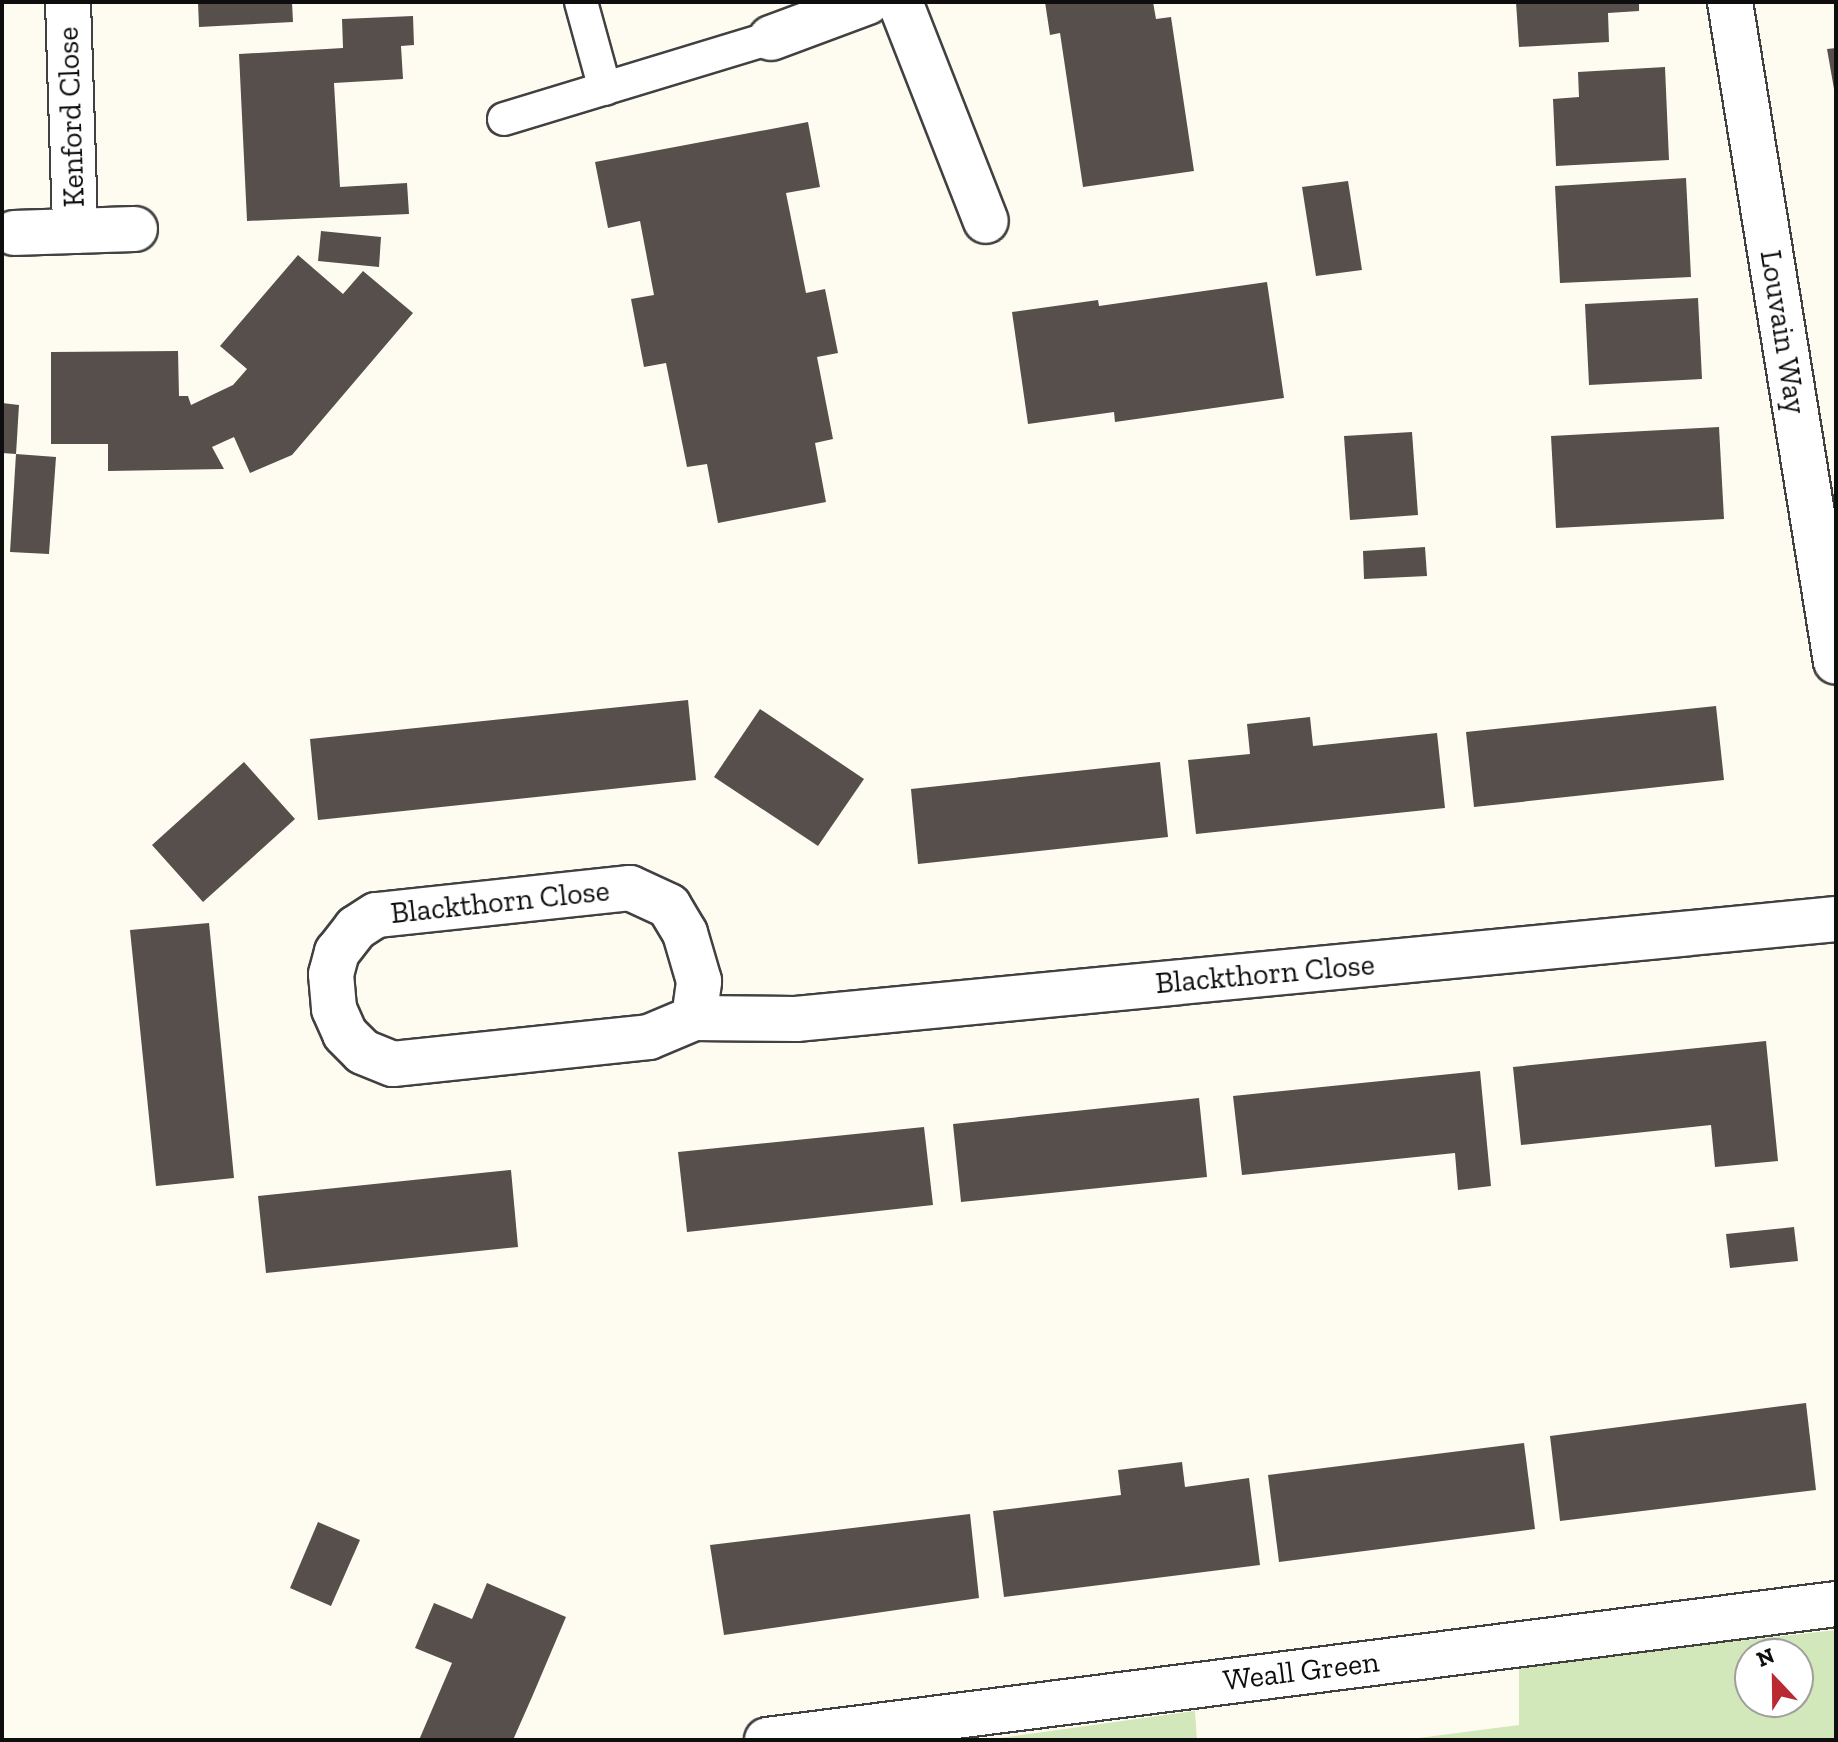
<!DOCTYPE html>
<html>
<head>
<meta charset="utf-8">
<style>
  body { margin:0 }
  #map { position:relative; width:1838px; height:1742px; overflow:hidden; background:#fefcf0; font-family:"Zilla Slab",serif }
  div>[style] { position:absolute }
  .green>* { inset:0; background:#d2e8ba }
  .building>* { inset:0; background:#564f4b }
  .roads { filter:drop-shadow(2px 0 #414141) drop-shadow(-2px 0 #414141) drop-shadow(0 2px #414141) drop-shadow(0 -2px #414141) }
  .lane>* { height:32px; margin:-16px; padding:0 16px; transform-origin:16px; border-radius:16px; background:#fff }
  .street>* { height:44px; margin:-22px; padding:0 22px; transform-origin:22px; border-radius:22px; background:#fff }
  span { translate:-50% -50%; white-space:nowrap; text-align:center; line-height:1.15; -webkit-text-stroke:8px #fff; paint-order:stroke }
  .street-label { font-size:30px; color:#0e0e0e }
  .frame { position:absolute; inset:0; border:4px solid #0e0e0e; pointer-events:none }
  .north { position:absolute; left:1734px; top:1638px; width:80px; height:80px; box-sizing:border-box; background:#fff; border:2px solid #9f9f9f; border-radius:50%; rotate:338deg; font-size:22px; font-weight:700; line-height:32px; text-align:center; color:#0e0e0e }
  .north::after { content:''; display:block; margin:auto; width:28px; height:36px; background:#ba2a30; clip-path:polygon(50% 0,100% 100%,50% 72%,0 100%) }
</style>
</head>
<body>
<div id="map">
  <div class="green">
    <div style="clip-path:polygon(evenodd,1836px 1630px,1836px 1740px,1403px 1740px,1519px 1725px,1519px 1665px,1836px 1630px,1750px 1654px,1798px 1654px,1798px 1702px,1750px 1702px,1750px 1654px)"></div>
    <div style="clip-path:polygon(1195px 1711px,1197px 1740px,985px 1740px,1194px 1711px)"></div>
  </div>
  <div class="building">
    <div style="clip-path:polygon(198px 2px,292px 2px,293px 22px,199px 27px)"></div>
    <div style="clip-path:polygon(1045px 2px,1153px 2px,1156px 19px,1171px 17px,1194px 171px,1083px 187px,1060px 33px,1050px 35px)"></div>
    <div style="clip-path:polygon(1516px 2px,1639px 2px,1639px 11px,1608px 13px,1609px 42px,1519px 47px)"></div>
    <div style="clip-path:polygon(413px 16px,414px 45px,401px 46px,403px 79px,334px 83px,340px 187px,407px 183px,409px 214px,247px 221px,239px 54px,343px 48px,342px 19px)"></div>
    <div style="clip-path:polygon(1836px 48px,1836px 88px,1834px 89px,1827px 49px)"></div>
    <div style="clip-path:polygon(1665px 67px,1669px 160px,1556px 166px,1553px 99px,1579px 97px,1578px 72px)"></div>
    <div style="clip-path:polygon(808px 122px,820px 187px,786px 193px,806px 293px,825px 289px,838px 353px,817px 357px,833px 439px,815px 443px,826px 502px,718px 523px,707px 464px,687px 467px,666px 363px,644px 367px,631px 299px,654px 295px,640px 221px,608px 228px,595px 162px)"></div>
    <div style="clip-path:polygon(1686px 178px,1691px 277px,1560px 283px,1555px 186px)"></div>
    <div style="clip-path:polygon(1348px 181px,1362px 270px,1316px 276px,1302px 187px)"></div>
    <div style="clip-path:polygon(321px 231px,381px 237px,379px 267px,318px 261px)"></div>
    <div style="clip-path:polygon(298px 255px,343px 294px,363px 271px,413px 313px,292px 455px,250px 473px,234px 437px,212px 447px,224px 469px,108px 471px,108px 444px,51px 444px,51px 352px,178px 351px,179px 396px,188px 396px,191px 405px,233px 385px,247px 369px,220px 346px)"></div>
    <div style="clip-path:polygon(1267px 282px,1284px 398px,1115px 422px,1114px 412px,1028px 424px,1012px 312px,1098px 300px,1099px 306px)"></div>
    <div style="clip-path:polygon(1698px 298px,1702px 379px,1589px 385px,1585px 304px)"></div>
    <div style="clip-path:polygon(2px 403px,19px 405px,16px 454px,2px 453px)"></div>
    <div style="clip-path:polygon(1719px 427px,1724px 519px,1556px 528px,1551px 436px)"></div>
    <div style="clip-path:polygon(1412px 432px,1418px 515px,1350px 520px,1344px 436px)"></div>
    <div style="clip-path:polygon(16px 454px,56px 457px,49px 554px,10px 552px)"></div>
    <div style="clip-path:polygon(1425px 547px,1427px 576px,1364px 579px,1363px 551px)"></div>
    <div style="clip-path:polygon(688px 700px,696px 780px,318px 820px,310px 739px)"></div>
    <div style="clip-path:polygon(1716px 706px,1724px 780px,1474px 807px,1466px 732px)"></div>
    <div style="clip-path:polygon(760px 709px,864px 779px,818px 846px,714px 777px)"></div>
    <div style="clip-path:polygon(1310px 717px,1313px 746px,1437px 733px,1445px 808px,1196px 834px,1188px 760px,1250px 754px,1247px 724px)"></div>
    <div style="clip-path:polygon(244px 762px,295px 819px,203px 902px,152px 845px)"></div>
    <div style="clip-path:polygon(1160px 762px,1168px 837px,918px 864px,911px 789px)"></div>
    <div style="clip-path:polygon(209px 923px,234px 1178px,156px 1186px,130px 930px)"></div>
    <div style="clip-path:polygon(1766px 1041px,1778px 1161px,1715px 1167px,1711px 1125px,1521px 1145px,1513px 1067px)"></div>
    <div style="clip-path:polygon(1480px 1071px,1491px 1186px,1458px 1190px,1455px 1153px,1242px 1175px,1233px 1096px)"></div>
    <div style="clip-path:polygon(1199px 1098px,1207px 1177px,961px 1202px,953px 1124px)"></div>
    <div style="clip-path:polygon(924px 1127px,933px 1205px,687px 1232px,678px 1152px)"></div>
    <div style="clip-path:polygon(511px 1170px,518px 1247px,266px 1273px,258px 1196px)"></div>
    <div style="clip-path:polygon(1794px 1227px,1798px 1261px,1730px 1268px,1726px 1234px)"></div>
    <div style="clip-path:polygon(1806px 1403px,1816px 1490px,1560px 1521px,1550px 1436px)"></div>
    <div style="clip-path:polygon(1524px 1443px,1535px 1529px,1279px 1562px,1268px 1475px)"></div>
    <div style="clip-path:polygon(1182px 1462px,1185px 1487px,1249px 1478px,1260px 1565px,1004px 1597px,993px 1511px,1121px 1495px,1118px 1470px)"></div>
    <div style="clip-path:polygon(970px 1514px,979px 1598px,724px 1635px,710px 1545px)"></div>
    <div style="clip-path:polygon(318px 1522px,360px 1540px,331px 1606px,290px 1588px)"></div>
    <div style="clip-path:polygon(487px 1583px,566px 1617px,532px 1697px,513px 1740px,419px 1740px,452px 1663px,415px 1648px,434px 1603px,472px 1619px)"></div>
  </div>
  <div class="roads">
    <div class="lane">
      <div style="left:581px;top:2px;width:90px;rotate:74.6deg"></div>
      <div style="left:504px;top:119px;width:279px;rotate:-16.9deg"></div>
    </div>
    <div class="street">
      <div style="left:68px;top:2px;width:229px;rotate:88.2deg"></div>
      <div style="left:900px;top:2px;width:235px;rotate:68.6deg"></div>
      <div style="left:1730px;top:2px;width:668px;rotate:80.88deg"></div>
      <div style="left:771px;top:38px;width:103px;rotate:-20.4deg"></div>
      <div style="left:14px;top:233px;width:121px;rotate:-1.9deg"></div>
      <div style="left:694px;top:1018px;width:37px;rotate:-82deg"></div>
      <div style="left:699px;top:981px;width:50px;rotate:-106.3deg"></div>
      <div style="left:685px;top:933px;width:31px;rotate:-121deg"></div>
      <div style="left:669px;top:906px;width:43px;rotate:-155.2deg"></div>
      <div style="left:630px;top:888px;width:255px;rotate:173.9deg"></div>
      <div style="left:376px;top:915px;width:24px;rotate:147deg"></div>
      <div style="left:356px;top:928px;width:31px;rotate:128deg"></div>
      <div style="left:337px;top:952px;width:23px;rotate:105deg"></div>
      <div style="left:331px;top:974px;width:35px;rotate:85deg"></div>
      <div style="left:334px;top:1009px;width:27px;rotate:66deg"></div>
      <div style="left:345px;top:1034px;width:25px;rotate:45deg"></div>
      <div style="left:363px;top:1052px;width:32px;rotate:22deg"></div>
      <div style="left:393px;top:1064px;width:257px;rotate:-6deg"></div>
      <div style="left:649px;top:1037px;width:49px;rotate:-22.9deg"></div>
      <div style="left:694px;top:1018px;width:102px;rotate:0.6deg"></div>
      <div style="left:796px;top:1019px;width:1045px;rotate:-5.49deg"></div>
      <div style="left:767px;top:1740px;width:1078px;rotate:-7.25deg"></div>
    </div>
  </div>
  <div class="street-label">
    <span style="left:71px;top:117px;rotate:-92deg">Kenford Close</span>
    <span style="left:1783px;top:332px;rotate:81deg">Louvain Way</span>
    <span style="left:500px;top:902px;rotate:-6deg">Blackthorn Close</span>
    <span style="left:1265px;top:974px;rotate:-5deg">Blackthorn Close</span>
    <span style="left:1301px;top:1671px;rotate:-7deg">Weall Green</span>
  </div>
  <div class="frame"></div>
  <div class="north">N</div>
</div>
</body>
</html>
